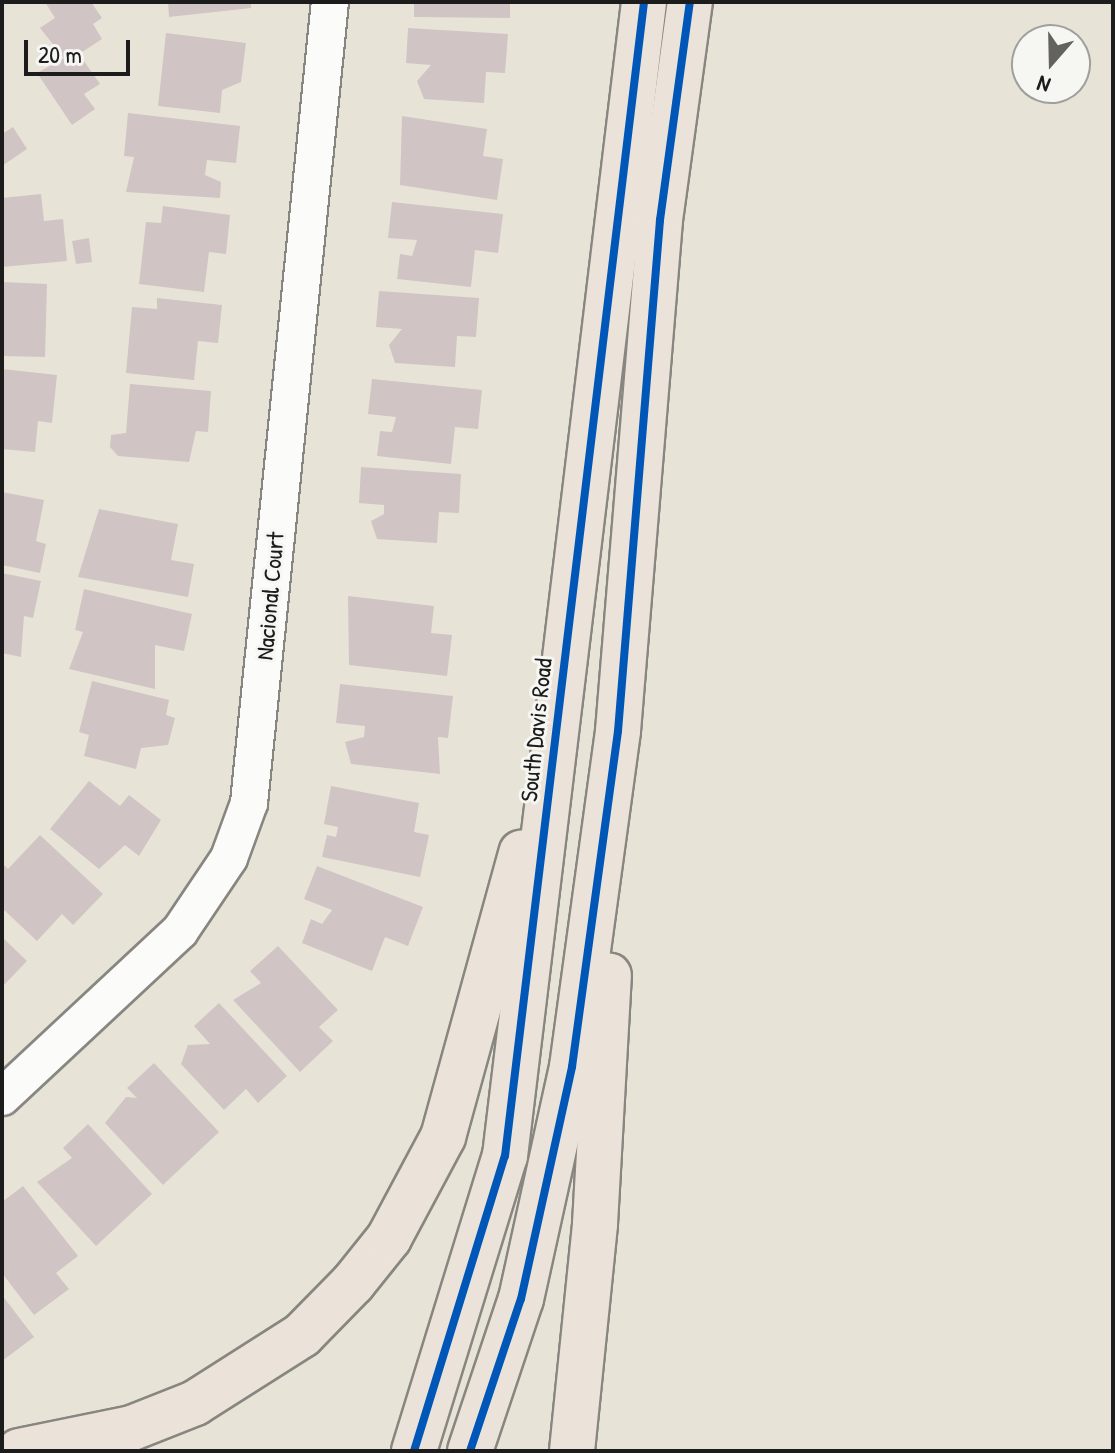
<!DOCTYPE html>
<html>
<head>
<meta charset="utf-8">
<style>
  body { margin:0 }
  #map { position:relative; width:1115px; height:1453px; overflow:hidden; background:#e7e4d7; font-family:"Patrick Hand",sans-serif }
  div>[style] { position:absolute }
  .building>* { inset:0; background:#d1c4c4 }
  .roads { filter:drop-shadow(2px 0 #888680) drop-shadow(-2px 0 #888680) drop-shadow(0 2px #888680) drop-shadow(0 -2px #888680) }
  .minor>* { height:36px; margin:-18px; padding:0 18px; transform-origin:18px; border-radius:18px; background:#fbfbf9 }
  .primary>* { height:44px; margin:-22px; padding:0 22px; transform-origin:22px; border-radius:22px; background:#ebe3d9 }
  .cycleway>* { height:8px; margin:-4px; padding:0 4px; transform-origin:4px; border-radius:4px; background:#0057b8 }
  span { translate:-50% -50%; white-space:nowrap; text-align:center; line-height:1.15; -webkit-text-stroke:6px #f6f6f2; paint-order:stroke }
  .street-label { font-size:24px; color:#1c1c1c }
  .frame { position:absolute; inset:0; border:4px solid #1c1c1c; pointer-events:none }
  .north { position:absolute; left:1011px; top:24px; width:80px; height:80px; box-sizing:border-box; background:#f6f6f2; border:2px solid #9f9f9c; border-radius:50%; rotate:200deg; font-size:22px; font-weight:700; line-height:32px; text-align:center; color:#1c1c1c }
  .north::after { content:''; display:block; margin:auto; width:28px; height:36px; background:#63625d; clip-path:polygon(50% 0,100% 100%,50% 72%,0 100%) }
  .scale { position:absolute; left:24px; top:40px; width:106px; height:36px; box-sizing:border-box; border:4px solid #1c1c1c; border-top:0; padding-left:10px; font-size:24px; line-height:28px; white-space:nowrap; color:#1c1c1c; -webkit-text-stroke:6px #f6f6f2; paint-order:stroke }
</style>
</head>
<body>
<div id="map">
  <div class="building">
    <div style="clip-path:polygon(45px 2px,91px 2px,102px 18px,93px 24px,102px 39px,79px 54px,100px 84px,84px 94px,95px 109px,72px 125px,37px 73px,64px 58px,40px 28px,55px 18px)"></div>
    <div style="clip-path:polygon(168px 2px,251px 2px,251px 8px,169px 17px)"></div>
    <div style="clip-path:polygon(414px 2px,510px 2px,510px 18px,414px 17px)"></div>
    <div style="clip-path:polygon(408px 28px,508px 34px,505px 73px,486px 72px,484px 103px,424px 99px,417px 81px,431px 65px,406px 63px)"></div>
    <div style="clip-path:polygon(166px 33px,246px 43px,241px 82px,222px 90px,220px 113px,158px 106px)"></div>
    <div style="clip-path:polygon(128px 113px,240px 126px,236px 163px,207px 160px,205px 175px,221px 182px,220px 198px,126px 192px,134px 157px,124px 156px)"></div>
    <div style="clip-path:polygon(402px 116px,487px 129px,483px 156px,503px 159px,497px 200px,400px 185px)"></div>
    <div style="clip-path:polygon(13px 127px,27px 149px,2px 166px,2px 134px)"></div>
    <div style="clip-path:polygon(41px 194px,44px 221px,63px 219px,67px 261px,2px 267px,2px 198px)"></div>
    <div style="clip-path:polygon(392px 202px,503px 214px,498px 253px,475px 250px,471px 287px,397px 279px,400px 254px,412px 256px,417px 240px,388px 238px)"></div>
    <div style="clip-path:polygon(163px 206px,230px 215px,226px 254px,209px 252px,204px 292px,139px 284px,146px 222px,161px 223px)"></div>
    <div style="clip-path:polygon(89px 238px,92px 262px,76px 264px,72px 241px)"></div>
    <div style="clip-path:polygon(2px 282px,47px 284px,45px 357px,2px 356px)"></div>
    <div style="clip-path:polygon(379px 291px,479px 298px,476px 337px,457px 336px,455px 367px,395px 363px,389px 345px,402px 329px,376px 327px)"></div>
    <div style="clip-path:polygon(157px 298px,222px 305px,218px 343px,198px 341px,194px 380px,126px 373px,132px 307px,157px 309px)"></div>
    <div style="clip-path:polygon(2px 369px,57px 375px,52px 423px,38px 421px,35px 452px,2px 449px)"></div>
    <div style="clip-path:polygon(372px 379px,482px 390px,478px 429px,455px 427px,451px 464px,377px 456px,380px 431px,392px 432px,396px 417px,368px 414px)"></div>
    <div style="clip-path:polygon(130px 384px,211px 391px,208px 432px,196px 431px,189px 462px,118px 456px,110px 447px,111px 435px,126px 433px)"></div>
    <div style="clip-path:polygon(361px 467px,461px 474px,459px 513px,439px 512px,437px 543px,377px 539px,371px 521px,384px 514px,384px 505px,359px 503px)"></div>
    <div style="clip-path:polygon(2px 492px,44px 500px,36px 541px,46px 544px,40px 573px,2px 565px)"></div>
    <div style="clip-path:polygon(99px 509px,178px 524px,171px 560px,194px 564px,188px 597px,78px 577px)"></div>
    <div style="clip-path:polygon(2px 573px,41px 581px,33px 618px,24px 616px,21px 657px,2px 653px)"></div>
    <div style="clip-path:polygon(84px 589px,192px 614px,184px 651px,155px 645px,155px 689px,69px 669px,83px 632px,75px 630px)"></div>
    <div style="clip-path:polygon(348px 596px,434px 606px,431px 633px,452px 635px,447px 676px,349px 665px)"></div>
    <div style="clip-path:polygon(92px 681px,169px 700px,166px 715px,175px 718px,168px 745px,141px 748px,136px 769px,84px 756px,89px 735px,79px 732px)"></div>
    <div style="clip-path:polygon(340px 684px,453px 696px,448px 738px,438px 737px,440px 774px,351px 764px,345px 742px,364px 737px,365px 726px,336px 723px)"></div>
    <div style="clip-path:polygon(89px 781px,120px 806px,129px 795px,161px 820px,139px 856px,125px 845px,99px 869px,50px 829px)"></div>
    <div style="clip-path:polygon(331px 786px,419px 803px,414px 832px,429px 835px,420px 877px,322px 857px,327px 835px,336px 837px,338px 827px,324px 824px)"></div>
    <div style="clip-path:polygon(40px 835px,103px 894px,73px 925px,62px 914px,37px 941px,2px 908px,2px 863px,8px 869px)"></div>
    <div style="clip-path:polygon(317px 866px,423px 907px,408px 946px,385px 937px,372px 971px,302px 943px,311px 919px,322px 924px,332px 910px,304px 899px)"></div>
    <div style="clip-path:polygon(2px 937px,27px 961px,2px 987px)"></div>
    <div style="clip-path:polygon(278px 946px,338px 1010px,319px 1027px,333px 1041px,300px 1072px,233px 1000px,261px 983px,250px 971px)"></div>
    <div style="clip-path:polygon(219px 1003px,287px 1076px,258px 1103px,246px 1089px,224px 1110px,181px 1064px,188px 1045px,210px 1044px,194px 1026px)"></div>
    <div style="clip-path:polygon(154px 1063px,219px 1132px,163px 1185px,105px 1123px,126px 1097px,137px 1098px,127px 1088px)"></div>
    <div style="clip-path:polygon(88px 1124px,152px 1194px,96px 1246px,37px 1182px,72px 1158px,63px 1148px)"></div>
    <div style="clip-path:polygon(23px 1186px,78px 1256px,56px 1273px,69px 1289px,34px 1315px,2px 1273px,2px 1202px)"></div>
    <div style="clip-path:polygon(2px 1295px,34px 1337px,2px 1361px)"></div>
  </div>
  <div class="roads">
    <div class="minor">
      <div style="left:2px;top:1097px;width:243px;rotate:-43deg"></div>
      <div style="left:180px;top:931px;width:88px;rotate:-56.1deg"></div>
      <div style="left:229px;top:858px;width:59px;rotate:-70deg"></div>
      <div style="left:249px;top:803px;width:805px;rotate:-84.23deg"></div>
    </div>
    <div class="primary">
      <div style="left:19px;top:1451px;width:115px;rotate:-11.5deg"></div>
      <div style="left:132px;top:1428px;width:68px;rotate:-21.6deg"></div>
      <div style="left:195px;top:1403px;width:127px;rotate:-32.4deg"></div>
      <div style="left:302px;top:1335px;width:73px;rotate:-45.6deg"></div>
      <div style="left:353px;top:1283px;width:58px;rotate:-51.3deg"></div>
      <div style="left:389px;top:1238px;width:115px;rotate:-61.9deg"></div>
      <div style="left:443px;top:1137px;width:295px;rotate:-74.6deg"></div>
      <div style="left:414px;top:1451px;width:309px;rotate:-72.9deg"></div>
      <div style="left:505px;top:1156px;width:1162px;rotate:-83.13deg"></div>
      <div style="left:470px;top:1451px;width:160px;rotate:-71.5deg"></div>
      <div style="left:521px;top:1299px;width:238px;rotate:-77.6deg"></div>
      <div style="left:572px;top:1067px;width:339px;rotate:-82.2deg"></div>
      <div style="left:618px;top:731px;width:513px;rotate:-85.3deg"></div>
      <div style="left:660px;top:220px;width:220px;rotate:-82.2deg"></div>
      <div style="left:572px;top:1451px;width:228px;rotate:-84.2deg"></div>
      <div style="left:595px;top:1224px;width:249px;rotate:-86.8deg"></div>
    </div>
  </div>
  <div class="cycleway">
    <div style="left:414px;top:1451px;width:309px;rotate:-72.9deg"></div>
    <div style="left:505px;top:1156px;width:1162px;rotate:-83.13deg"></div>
    <div style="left:470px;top:1451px;width:160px;rotate:-71.5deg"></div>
    <div style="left:521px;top:1299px;width:238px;rotate:-77.6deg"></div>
    <div style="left:572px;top:1067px;width:339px;rotate:-82.2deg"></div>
    <div style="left:618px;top:731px;width:513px;rotate:-85.3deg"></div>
    <div style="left:660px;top:220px;width:220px;rotate:-82.2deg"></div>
  </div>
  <div class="street-label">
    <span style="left:270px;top:596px;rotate:-85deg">Nacional Court</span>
    <span style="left:536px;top:730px;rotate:-84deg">South Davis Road</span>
  </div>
  <div class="frame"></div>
  <div class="north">N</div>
  <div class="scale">20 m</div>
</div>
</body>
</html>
